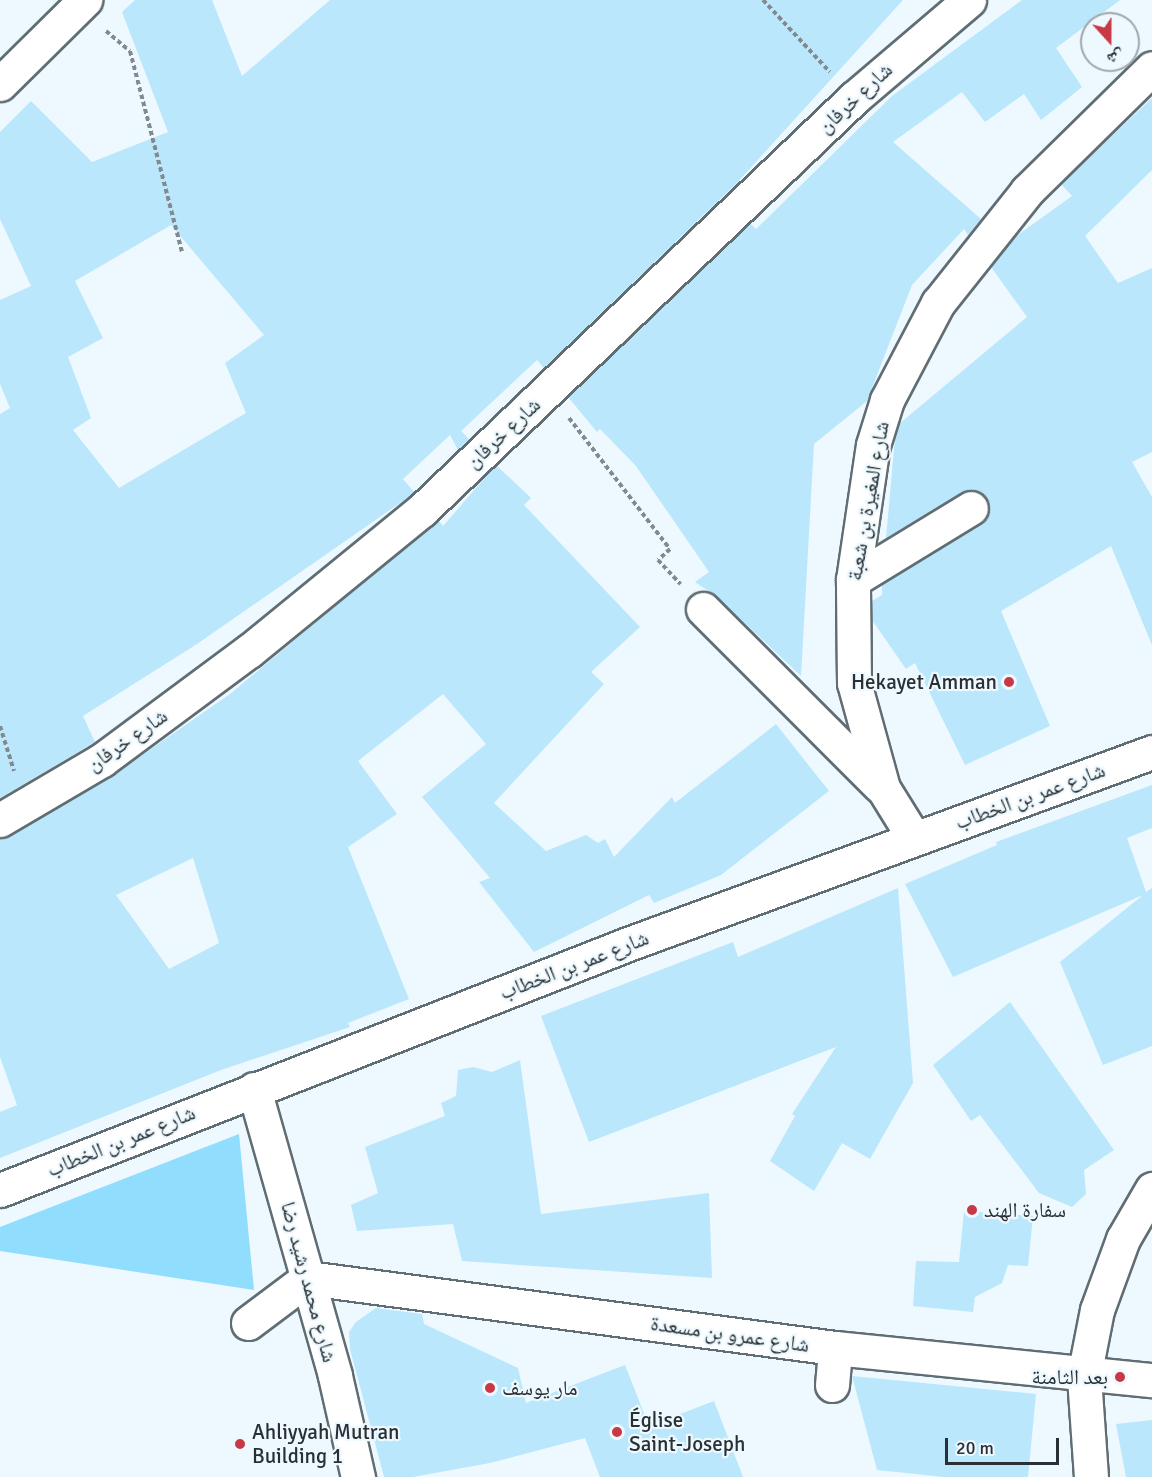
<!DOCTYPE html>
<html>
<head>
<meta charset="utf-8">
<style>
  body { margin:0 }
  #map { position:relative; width:1152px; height:1477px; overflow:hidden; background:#edf9ff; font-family:Signika,"Noto Naskh Arabic",sans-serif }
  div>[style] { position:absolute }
  .green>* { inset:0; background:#90ddfe }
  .building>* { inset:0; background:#bae7fb }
  .path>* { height:4px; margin-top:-2px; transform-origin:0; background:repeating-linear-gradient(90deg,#828a8f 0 4.5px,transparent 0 7.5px) }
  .roads { filter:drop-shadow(2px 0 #606d73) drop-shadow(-2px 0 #606d73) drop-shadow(0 2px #606d73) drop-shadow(0 -2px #606d73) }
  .minor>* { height:33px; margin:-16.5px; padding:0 16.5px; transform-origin:16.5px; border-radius:16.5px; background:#fff }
  .dots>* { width:16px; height:16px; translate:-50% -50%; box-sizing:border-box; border:3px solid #edf9ff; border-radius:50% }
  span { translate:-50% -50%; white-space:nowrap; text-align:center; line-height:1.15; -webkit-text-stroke:4.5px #edf9ff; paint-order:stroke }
  .street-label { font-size:21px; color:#292f32 }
  .poi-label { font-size:21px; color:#292f32 }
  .right { translate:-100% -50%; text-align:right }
  .left { translate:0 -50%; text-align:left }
  .north { position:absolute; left:1080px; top:12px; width:60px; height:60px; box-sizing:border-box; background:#edf9ff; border:2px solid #9fa8ad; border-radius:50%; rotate:159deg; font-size:16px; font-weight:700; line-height:24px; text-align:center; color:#292f32 }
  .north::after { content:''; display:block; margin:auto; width:21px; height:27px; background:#c83845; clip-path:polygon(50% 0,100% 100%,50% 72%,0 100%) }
  .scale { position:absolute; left:945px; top:1438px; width:114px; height:27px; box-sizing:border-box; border:3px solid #292f32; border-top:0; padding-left:8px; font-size:18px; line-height:21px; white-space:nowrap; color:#292f32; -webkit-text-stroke:4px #edf9ff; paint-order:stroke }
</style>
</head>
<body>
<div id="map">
  <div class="green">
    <div style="clip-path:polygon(239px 1134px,254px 1290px,0 1251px,0 1227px)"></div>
  </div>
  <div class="building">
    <div style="clip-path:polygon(evenodd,135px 0,212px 0,242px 76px,330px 0,903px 0,735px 185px,544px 368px,537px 360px,461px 431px,469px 439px,458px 450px,450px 435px,403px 479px,414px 492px,410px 496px,197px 644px,83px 716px,95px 742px,0 798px,0 414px,10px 408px,0 384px,0 300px,31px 286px,0 219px,0 132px,31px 101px,92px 162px,168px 132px,122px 12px,135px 0,171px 225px,264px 335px,225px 363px,246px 413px,119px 488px,73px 430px,91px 418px,68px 357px,103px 338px,75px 281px,171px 225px)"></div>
    <div style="clip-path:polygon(1022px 0,1120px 0,1056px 48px,1082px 87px,1041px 120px,1024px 94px,985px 122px,962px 92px,893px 142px,981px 219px,968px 235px,964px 229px,912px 285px,867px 401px,814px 444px,801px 676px,716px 596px,695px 582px,709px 572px,636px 466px,600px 429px,597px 432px,568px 397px,750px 223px,756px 229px,892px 96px)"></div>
    <div style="clip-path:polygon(1152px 98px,1152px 170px,1085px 236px,1118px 283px,1152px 268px,1152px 452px,1132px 462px,1152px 497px,1152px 645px,1111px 546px,1001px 611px,1050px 726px,965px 765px,915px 663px,906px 669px,872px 620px,872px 601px,882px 595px,882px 584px,981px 524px,990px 507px,980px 492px,962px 492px,886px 538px,895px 438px,899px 424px,1027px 317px,991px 267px,1015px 237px,1072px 196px,1061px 184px)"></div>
    <div style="clip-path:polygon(evenodd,496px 465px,531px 498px,524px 505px,640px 627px,591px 672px,604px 684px,494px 803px,546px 851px,586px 835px,598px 843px,605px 839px,614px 857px,672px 797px,675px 803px,776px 724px,829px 791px,721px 875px,654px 903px,649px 895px,534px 952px,479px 882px,490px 878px,422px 797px,486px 744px,443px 694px,358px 761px,397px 814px,348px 847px,409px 999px,348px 1023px,350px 1027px,221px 1070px,0 1158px,0 1112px,17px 1105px,0 1057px,0 839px,112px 776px,230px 694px,438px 520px,443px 526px,496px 465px,193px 858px,219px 943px,169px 969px,116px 895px,193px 858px)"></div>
    <div style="clip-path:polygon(1152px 785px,1152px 828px,1127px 838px,1146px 892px,1152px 888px,1152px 1046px,1103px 1065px,1060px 962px,1143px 895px,953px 977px,905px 884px,997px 845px,996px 842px)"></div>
    <div style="clip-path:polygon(898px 888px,913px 1083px,870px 1159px,842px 1143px,814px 1191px,770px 1161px,795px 1116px,792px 1114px,836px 1047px,589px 1142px,541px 1016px,733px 942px,738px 957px)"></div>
    <div style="clip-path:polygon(1010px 1002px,1114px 1150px,1084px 1170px,1086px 1194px,1072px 1207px,1039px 1193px,980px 1115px,971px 1121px,933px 1065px)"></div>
    <div style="clip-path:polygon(520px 1060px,541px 1214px,709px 1193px,712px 1278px,462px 1261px,453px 1224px,357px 1231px,351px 1205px,378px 1193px,365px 1147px,445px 1116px,441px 1103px,456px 1096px,458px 1070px,473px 1067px,492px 1072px)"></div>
    <div style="clip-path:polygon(964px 1211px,1033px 1216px,1028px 1266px,1008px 1265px,1002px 1283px,975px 1297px,973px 1312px,913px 1306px,916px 1261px,959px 1262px)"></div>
    <div style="clip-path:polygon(376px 1308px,422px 1314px,424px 1324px,518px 1368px,526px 1403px,625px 1365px,649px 1426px,714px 1401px,743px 1477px,600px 1477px,585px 1438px,490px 1463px,413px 1477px,384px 1477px,350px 1349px,349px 1332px,356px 1322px)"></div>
    <div style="clip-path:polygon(852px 1376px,1036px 1394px,1028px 1477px,944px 1477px,877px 1470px)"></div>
    <div style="clip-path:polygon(1152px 1420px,1152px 1477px,1126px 1477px,1116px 1424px)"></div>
  </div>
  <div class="path">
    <div style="left:763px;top:0;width:98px;rotate:47.1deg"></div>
    <div style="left:106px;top:31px;width:31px;rotate:40deg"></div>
    <div style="left:130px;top:51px;width:208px;rotate:75.5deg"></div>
    <div style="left:569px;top:418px;width:165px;rotate:52.4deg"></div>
    <div style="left:670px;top:549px;width:16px;rotate:137deg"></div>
    <div style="left:658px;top:560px;width:33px;rotate:47deg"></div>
    <div style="left:0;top:726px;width:47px;rotate:72.7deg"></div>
  </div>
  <div class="roads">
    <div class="minor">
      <div style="left:0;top:84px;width:120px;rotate:-44.7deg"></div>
      <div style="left:853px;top:580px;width:138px;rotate:-31.4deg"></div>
      <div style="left:703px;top:609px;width:249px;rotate:45deg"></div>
      <div style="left:0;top:820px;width:118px;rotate:-30.5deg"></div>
      <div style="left:102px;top:760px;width:183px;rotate:-36.6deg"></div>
      <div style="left:249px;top:651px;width:223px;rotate:-39.2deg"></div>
      <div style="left:422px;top:510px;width:597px;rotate:-43.64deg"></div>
      <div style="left:854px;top:98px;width:151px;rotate:-40.4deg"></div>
      <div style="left:914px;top:838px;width:59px;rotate:-121.8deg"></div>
      <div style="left:883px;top:788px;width:109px;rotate:-105.4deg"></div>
      <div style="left:854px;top:683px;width:103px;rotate:-90.6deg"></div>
      <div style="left:853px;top:580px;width:136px;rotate:-81.6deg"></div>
      <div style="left:873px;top:445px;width:47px;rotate:-72.7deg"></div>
      <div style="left:887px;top:400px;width:110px;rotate:-62.3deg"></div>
      <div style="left:938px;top:303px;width:143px;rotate:-51.5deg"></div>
      <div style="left:1027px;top:191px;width:175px;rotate:-44.5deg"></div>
      <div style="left:254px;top:1089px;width:298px;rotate:74.2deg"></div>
      <div style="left:335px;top:1376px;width:104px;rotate:77.2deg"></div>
      <div style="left:0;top:1190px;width:674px;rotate:-21.39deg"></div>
      <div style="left:628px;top:944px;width:558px;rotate:-20.12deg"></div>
      <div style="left:248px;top:1323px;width:75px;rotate:-36.9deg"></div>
      <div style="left:308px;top:1278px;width:532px;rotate:7.57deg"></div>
      <div style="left:835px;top:1348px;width:319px;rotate:5.8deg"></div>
      <div style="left:832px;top:1385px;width:37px;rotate:-85deg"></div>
      <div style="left:1091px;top:1477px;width:101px;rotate:-94deg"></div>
      <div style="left:1084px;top:1376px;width:67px;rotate:-78.9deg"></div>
      <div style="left:1097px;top:1310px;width:76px;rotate:-69.9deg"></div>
      <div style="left:1123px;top:1239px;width:58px;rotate:-59.9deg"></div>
    </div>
  </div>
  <div class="dots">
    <div style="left:1009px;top:682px;background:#c83845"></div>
    <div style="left:972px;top:1210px;background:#c83845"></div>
    <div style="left:1120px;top:1377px;background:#c83845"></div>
    <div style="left:490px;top:1388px;background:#c83845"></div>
    <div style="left:617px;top:1432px;background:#c83845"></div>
    <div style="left:240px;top:1444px;background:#c83845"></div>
  </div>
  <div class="street-label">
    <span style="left:855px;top:98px;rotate:-43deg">شارع خرفان</span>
    <span style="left:503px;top:433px;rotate:-43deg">شارع خرفان</span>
    <span style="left:868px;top:501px;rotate:-80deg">شارع المغيرة بن شعبة</span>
    <span style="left:127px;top:740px;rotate:-35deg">شارع خرفان</span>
    <span style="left:1030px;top:796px;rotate:-20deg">شارع عمر بن الخطاب</span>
    <span style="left:574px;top:965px;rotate:-21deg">شارع عمر بن الخطاب</span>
    <span style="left:121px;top:1141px;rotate:-22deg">شارع عمر بن الخطاب</span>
    <span style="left:309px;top:1282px;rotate:75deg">شارع محمد رشيد رضا</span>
    <span style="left:730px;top:1334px;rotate:8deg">شارع عمرو بن مسعدة</span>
  </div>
  <div class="poi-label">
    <span class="right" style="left:997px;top:682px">Hekayet Amman</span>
    <span class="left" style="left:984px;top:1210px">سفارة الهند</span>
    <span class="right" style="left:1108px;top:1377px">بعد الثامنة</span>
    <span class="left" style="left:502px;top:1388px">مار يوسف</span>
    <span class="left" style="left:629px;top:1432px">Église<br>Saint-Joseph</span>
    <span class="left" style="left:252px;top:1444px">Ahliyyah Mutran<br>Building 1</span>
  </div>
  <div class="north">ش</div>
  <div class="scale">20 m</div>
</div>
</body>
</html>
